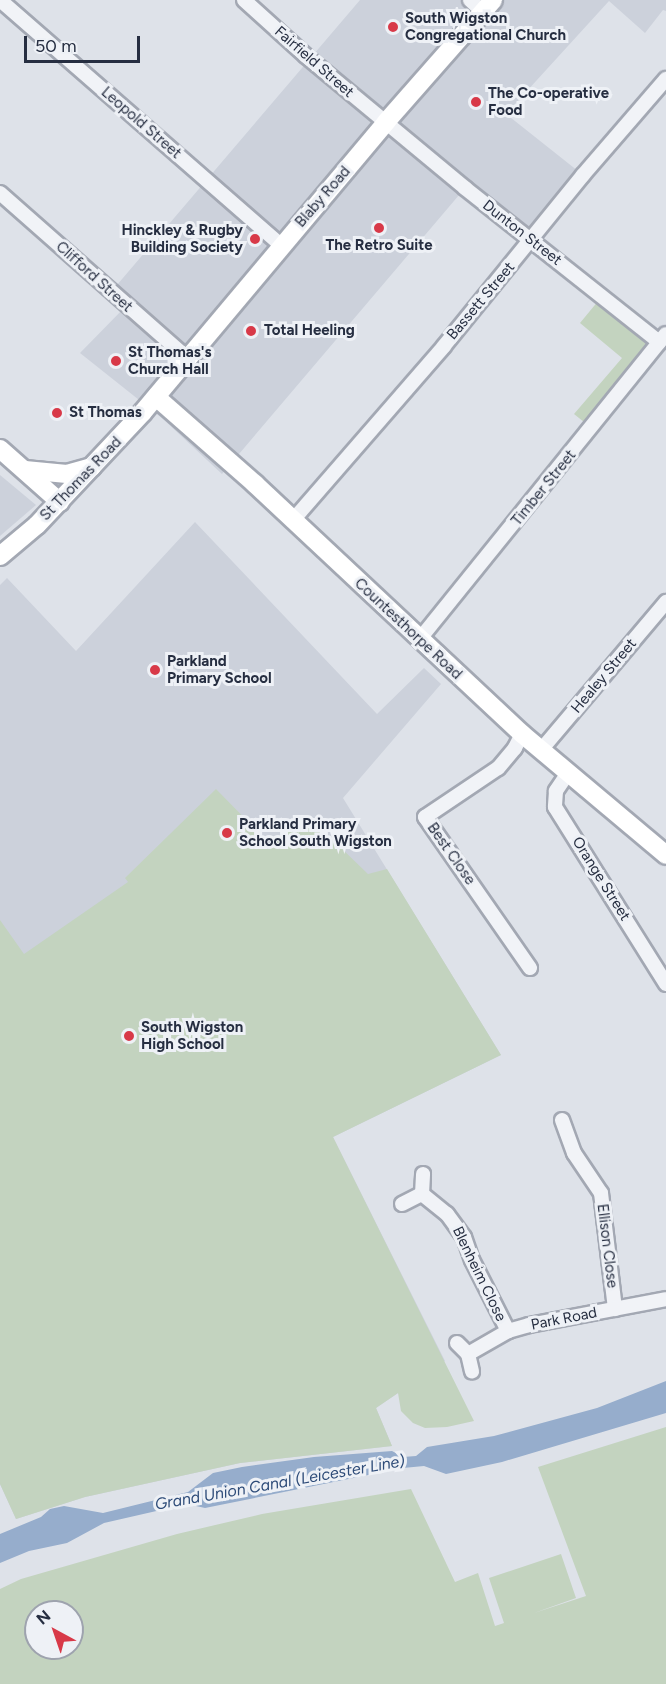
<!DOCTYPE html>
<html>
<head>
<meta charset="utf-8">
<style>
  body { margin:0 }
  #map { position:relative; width:666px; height:1684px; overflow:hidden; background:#dee2e9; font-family:Figtree,sans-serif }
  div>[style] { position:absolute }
  .built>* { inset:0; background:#ccd1db }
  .green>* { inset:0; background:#c3d3bf }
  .water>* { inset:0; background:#96adcc }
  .roads { filter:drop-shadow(2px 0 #a3a8b3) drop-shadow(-2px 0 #a3a8b3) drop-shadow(0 2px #a3a8b3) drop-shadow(0 -2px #a3a8b3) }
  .street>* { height:14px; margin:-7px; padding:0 7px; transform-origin:7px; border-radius:7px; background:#f1f3f7 }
  .secondary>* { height:18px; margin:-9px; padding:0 9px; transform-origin:9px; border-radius:9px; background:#fff }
  .dots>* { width:16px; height:16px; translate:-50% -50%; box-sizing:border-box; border:3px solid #eef1f6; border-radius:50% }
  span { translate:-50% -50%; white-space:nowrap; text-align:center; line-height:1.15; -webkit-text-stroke:6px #eef1f6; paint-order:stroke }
  .poi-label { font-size:15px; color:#262e41; font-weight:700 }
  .left { translate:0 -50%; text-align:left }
  .right { translate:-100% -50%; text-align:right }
  .street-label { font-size:15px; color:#262e41 }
  .water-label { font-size:16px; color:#2d4b78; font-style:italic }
  .north { position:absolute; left:24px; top:1600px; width:60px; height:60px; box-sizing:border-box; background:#eef1f6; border:2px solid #9ea3ae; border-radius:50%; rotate:320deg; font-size:16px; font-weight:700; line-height:24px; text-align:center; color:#262e41 }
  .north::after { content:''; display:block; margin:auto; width:21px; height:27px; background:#d83948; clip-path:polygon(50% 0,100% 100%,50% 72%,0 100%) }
  .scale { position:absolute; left:24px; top:36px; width:116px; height:27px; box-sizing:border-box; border:3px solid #262e41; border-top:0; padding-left:8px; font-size:18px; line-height:21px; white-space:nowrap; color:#262e41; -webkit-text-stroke:4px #eef1f6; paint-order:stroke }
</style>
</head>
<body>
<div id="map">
  <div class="built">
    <div style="clip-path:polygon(360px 0,666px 0,666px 11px,663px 10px,645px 33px,609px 1px,506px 114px,583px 175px,532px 240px,465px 188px,222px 474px,163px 419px,80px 353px,126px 306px,111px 292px)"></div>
    <div style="clip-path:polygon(0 475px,36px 505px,0 536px)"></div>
    <div style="clip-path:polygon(195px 522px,377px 714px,424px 668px,441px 684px,343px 798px,501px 1055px,333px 1137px,445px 1361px,376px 1408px,392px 1446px,240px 1463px,85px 1497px,16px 1519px,0 1484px,0 585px,7px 578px,76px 651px)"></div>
  </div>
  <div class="green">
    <div style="clip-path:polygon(599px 300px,657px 347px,589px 426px,574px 414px,622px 358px,580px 323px)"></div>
    <div style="clip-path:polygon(216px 789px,272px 846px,307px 815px,368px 874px,387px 869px,501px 1055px,333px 1137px,474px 1421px,447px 1427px,425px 1428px,413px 1423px,401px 1411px,398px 1393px,376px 1408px,392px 1446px,240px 1463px,85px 1497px,16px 1519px,0 1484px,0 920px,24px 954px,128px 882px,125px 878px)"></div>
    <div style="clip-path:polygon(evenodd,666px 1427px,666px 1684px,0 1684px,0 1589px,21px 1579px,177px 1534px,262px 1514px,411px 1489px,455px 1582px,478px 1573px,495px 1626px,504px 1623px,489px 1578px,561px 1554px,576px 1598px,534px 1613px,586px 1596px,538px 1467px,666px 1427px,36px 1612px,72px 1612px,72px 1648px,36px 1648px,36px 1612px)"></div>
  </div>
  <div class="water">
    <div style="clip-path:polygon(666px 1381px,666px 1413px,502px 1462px,446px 1474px,424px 1466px,403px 1468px,205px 1508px,187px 1504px,104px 1523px,67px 1543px,29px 1551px,0 1563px,0 1534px,41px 1517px,50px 1509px,64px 1506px,103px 1513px,188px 1492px,213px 1473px,242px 1467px,314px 1457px,392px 1451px,403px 1457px,416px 1456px,427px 1447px,494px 1436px,597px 1408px)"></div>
  </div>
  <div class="roads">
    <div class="street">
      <div style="left:0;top:0;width:373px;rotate:41.1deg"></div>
      <div style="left:244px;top:0;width:84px;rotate:42.1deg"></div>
      <div style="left:306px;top:56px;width:207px;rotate:39.7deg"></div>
      <div style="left:465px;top:188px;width:248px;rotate:38.4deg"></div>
      <div style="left:470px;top:0;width:18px;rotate:43deg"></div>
      <div style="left:0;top:193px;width:251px;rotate:41.4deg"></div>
      <div style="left:293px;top:520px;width:230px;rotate:-49deg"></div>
      <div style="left:444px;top:346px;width:220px;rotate:-50.9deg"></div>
      <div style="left:583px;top:175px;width:127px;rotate:-49.2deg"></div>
      <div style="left:419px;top:640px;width:393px;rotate:-51.1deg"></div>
      <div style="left:522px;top:734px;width:16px;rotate:117deg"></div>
      <div style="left:515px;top:748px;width:26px;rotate:130deg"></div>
      <div style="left:498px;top:768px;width:88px;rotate:146.1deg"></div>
      <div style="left:425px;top:817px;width:184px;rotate:55.2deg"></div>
      <div style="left:541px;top:750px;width:194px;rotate:-49.8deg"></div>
      <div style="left:568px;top:773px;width:22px;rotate:124deg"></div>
      <div style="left:556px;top:791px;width:16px;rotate:94deg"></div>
      <div style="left:555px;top:807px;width:209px;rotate:57.9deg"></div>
      <div style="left:562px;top:1120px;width:35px;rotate:70deg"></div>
      <div style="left:574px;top:1153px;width:48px;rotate:56deg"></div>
      <div style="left:601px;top:1193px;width:117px;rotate:83.1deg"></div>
      <div style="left:422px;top:1194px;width:32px;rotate:39deg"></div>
      <div style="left:447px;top:1214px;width:29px;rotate:54deg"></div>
      <div style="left:464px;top:1237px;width:24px;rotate:71deg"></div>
      <div style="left:472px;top:1260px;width:80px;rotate:63.1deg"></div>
      <div style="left:402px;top:1204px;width:22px;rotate:-27deg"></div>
      <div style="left:422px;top:1194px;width:20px;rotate:-87deg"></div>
      <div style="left:457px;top:1343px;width:16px;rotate:45deg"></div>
      <div style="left:468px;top:1354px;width:18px;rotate:77deg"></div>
      <div style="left:468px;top:1354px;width:46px;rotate:-29.9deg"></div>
      <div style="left:508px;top:1331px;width:22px;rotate:-16deg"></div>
      <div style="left:529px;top:1325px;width:139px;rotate:-10.7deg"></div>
    </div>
    <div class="secondary">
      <div style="left:156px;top:397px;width:132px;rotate:41.3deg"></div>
      <div style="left:255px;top:484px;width:366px;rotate:43.1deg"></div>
      <div style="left:522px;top:734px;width:188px;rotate:40deg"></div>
      <div style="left:0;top:449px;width:80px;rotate:41.5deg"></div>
      <div style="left:25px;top:470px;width:42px;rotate:5.4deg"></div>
      <div style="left:67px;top:474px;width:26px;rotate:-16deg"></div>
      <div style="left:0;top:556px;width:48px;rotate:-40deg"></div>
      <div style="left:37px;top:525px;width:155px;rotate:-46.8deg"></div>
      <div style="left:143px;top:412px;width:378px;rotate:-50deg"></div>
      <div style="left:386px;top:122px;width:162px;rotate:-48.7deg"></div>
    </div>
  </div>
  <div class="dots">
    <div style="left:393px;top:27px;background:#d83948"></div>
    <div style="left:476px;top:102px;background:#d83948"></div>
    <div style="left:379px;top:228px;background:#d83948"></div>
    <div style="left:255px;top:239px;background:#d83948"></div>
    <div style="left:251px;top:331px;background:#d83948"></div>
    <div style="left:116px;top:361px;background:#d83948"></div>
    <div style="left:57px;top:413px;background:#d83948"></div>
    <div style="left:155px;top:670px;background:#d83948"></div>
    <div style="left:227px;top:833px;background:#d83948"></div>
    <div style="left:129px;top:1036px;background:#d83948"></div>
  </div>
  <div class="poi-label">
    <span class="left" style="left:405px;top:27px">South Wigston<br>Congregational Church</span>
    <span class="left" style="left:488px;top:102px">The Co-operative<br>Food</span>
    <span class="right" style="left:243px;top:239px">Hinckley &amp; Rugby<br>Building Society</span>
    <span style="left:379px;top:246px">The Retro Suite</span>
    <span class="left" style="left:264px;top:331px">Total Heeling</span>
    <span class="left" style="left:128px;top:361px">St Thomas's<br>Church Hall</span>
    <span class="left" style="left:69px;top:413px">St Thomas</span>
    <span class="left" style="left:167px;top:670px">Parkland<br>Primary School</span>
    <span class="left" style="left:239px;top:833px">Parkland Primary<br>School South Wigston</span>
    <span class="left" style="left:141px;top:1036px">South Wigston<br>High School</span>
  </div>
  <div class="street-label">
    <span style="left:314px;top:62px;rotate:41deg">Fairfield Street</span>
    <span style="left:141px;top:123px;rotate:41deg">Leopold Street</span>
    <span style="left:323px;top:197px;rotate:-49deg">Blaby Road</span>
    <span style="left:522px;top:233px;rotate:38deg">Dunton Street</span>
    <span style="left:94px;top:277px;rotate:42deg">Clifford Street</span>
    <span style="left:481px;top:301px;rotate:-50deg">Bassett Street</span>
    <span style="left:81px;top:479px;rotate:-46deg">St Thomas Road</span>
    <span style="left:544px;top:488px;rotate:-51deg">Timber Street</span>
    <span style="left:408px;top:629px;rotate:43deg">Countesthorpe Road</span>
    <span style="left:604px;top:676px;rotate:-50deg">Healey Street</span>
    <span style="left:451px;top:854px;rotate:55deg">Best Close</span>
    <span style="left:601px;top:879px;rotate:58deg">Orange Street</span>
    <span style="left:607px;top:1246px;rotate:83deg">Ellison Close</span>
    <span style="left:479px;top:1274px;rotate:64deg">Blenheim Close</span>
    <span style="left:564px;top:1319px;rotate:-11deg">Park Road</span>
  </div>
  <div class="water-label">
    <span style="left:280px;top:1483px;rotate:-10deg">Grand Union Canal (Leicester Line)</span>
  </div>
  <div class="north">N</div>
  <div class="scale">50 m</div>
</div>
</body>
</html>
